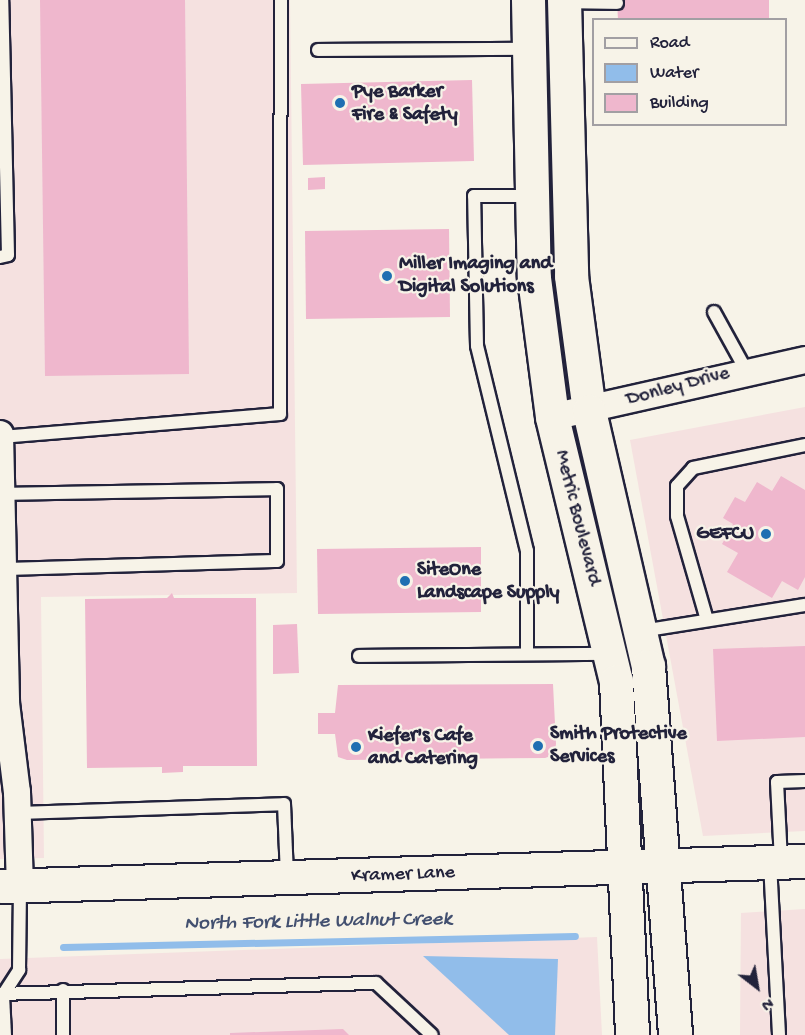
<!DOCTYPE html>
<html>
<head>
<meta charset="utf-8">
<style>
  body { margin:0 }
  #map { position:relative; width:805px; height:1035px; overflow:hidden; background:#f7f3e8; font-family:"Gochi Hand",sans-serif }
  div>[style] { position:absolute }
  .built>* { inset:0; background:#f5e1e0 }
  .water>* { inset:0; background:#91bdea }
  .stream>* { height:7px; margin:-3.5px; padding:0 3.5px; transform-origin:3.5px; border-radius:3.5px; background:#91bdea }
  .building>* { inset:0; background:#efb7cd }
  .roads { filter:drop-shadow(2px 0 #22223b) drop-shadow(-2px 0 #22223b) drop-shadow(0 2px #22223b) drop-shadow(0 -2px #22223b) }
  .lane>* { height:12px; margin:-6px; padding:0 6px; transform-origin:6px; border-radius:6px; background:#f7f3e8 }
  .street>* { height:26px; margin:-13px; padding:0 13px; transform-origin:13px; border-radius:13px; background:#f7f3e8 }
  .secondary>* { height:33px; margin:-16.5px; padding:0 16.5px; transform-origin:16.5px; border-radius:16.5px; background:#f7f3e8 }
  .dots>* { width:16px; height:16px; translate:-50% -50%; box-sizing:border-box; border:3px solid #f7f3e8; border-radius:50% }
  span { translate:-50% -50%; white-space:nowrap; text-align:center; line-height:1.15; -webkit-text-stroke:4.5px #f7f3e8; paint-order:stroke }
  .poi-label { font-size:20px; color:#22223b; font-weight:700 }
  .left { translate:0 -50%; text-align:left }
  .right { translate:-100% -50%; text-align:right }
  .street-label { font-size:20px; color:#22223b }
  .water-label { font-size:21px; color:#435070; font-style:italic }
  .legend { position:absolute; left:592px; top:18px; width:195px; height:108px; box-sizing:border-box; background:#f7f3e8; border:2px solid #a29fa3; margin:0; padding:8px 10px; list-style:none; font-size:18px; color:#22223b }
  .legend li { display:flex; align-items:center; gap:12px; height:30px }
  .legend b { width:30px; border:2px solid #a29fa3 }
  .north { position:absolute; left:727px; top:957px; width:60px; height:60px; -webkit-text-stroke:4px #f7f3e8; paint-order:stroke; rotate:149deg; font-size:16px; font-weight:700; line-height:24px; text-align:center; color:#22223b }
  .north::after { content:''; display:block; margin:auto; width:21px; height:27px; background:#22223b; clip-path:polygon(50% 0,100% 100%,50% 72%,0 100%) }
</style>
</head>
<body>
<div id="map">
  <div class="built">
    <div style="clip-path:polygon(0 0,290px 0,297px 593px,41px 597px,44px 858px,0 859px)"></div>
    <div style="clip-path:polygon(805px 407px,805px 831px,703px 836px,630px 440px)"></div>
    <div style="clip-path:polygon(805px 909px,805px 1035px,740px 1035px,741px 913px)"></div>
    <div style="clip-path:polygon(597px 937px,602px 1035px,0 1035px,0 959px)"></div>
  </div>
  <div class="water">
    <div style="clip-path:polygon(423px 956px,558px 959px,555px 1035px,509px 1035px)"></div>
  </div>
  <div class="stream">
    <div style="left:63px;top:947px;width:512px;rotate:-1.23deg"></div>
  </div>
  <div class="building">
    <div style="clip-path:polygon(40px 0,185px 0,189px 374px,45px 376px)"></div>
    <div style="clip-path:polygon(617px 0,769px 0,769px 20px,618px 20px)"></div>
    <div style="clip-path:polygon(472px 80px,474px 161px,303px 165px,301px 84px)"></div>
    <div style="clip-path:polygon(325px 177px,325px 189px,308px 190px,308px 178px)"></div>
    <div style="clip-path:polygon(449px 229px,450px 317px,306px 319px,305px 231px)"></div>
    <div style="clip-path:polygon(781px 476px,805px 490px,805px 577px,798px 590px,782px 581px,772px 598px,727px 572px,738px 553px,722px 544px,733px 524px,723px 518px,735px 497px,745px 502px,757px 482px,772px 491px)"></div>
    <div style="clip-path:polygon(481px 547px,481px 612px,318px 614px,317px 549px)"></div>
    <div style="clip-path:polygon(172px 593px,174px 598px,256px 598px,257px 766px,183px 766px,183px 772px,162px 773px,162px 767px,87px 768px,85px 599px,167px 598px)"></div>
    <div style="clip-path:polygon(297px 624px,299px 673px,273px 674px,273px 625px)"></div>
    <div style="clip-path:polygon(805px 646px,805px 737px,717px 741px,713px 649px)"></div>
    <div style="clip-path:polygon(553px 684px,556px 744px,554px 755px,545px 758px,347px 760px,338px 757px,335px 734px,318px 734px,318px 713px,335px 713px,338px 685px)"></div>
    <div style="clip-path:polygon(343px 1029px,349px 1035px,230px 1035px,230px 1033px)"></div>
  </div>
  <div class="roads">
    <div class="lane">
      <div style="left:565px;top:2px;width:52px;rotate:1.1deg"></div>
      <div style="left:318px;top:50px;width:209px;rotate:-0.3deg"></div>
      <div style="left:0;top:257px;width:8px;rotate:-14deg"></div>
      <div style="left:8px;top:255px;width:255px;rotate:-91.3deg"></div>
      <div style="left:714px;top:312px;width:66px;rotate:61.1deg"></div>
      <div style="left:0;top:437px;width:281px;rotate:-4.7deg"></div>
      <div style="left:280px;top:414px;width:414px;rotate:-89.9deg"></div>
      <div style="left:3px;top:494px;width:274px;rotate:-1deg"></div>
      <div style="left:277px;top:489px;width:72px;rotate:90deg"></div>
      <div style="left:277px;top:561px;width:273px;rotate:178.3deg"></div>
      <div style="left:707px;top:620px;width:108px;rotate:-106.1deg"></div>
      <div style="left:677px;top:516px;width:30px;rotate:-90deg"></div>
      <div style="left:677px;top:486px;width:24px;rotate:-48deg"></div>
      <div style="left:693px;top:468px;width:114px;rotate:-11.6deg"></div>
      <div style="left:642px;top:631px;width:165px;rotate:-9.1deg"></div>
      <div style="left:527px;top:654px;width:103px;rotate:-90deg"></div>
      <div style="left:527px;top:551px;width:211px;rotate:-103.7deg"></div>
      <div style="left:477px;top:346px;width:150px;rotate:-91.1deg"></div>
      <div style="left:474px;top:196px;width:55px"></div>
      <div style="left:359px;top:656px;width:248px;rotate:-0.5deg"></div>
      <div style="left:17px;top:813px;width:267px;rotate:-1.9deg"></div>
      <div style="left:284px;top:804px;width:73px;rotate:87.6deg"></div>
      <div style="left:781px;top:861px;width:79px;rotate:-92.9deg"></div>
      <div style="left:777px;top:782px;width:28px;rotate:-2deg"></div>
      <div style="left:770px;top:863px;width:172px;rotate:87deg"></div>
      <div style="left:63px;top:990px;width:45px;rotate:90deg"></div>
      <div style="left:0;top:994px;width:376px;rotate:-1.7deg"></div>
      <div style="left:376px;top:983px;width:76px;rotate:42.9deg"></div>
      <div style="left:5px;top:1035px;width:40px;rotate:-92.9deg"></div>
      <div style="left:3px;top:995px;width:30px;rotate:-57deg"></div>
      <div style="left:19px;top:970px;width:83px;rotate:-89.3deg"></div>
    </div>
    <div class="street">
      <div style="left:552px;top:417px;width:259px;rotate:-12.7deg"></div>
      <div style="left:0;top:434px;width:269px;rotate:88.7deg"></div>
      <div style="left:6px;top:703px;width:90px;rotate:83deg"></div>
      <div style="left:17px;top:792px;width:94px;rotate:88.2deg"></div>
    </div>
    <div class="secondary">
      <div style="left:528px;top:0;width:278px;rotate:88.8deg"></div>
      <div style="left:534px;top:278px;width:140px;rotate:82.6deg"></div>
      <div style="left:552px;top:417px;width:272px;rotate:76.4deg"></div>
      <div style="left:616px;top:681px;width:354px;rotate:87.4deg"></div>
      <div style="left:564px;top:0;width:276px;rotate:88.5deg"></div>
      <div style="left:571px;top:276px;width:136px;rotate:82.4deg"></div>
      <div style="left:589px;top:411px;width:262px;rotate:77deg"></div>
      <div style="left:648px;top:666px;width:370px;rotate:85.8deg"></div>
      <div style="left:0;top:886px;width:805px;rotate:-1.78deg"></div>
    </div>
  </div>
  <div class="dots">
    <div style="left:340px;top:103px;background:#1f6fb2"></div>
    <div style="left:387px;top:276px;background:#1f6fb2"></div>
    <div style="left:766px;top:534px;background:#1f6fb2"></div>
    <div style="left:405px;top:581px;background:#1f6fb2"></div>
    <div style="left:538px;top:746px;background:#1f6fb2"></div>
    <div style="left:356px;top:747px;background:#1f6fb2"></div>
  </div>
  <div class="poi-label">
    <span class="left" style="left:352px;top:104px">Pye Barker<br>Fire &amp; Safety</span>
    <span class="left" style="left:399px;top:276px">Miller Imaging and<br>Digital Solutions</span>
    <span class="right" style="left:754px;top:534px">GEFCU</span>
    <span class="left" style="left:417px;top:582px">SiteOne<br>Landscape Supply</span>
    <span class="left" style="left:550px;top:746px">Smith Protective<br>Services</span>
    <span class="left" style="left:368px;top:748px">Kiefer's Cafe<br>and Catering</span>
  </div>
  <div class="street-label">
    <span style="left:678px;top:387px;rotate:-15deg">Donley Drive</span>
    <span style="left:577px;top:518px;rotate:76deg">Metric Boulevard</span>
    <span style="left:403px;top:875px;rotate:-2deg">Kramer Lane</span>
  </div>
  <div class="water-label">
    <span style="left:318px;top:923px;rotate:-1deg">North Fork Little Walnut Creek</span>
  </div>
  <ul class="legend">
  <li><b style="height:8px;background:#f7f3e8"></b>Road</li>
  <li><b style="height:16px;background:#91bdea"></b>Water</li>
  <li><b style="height:16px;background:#efb7cd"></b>Building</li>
  </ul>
  <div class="north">N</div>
</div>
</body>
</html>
